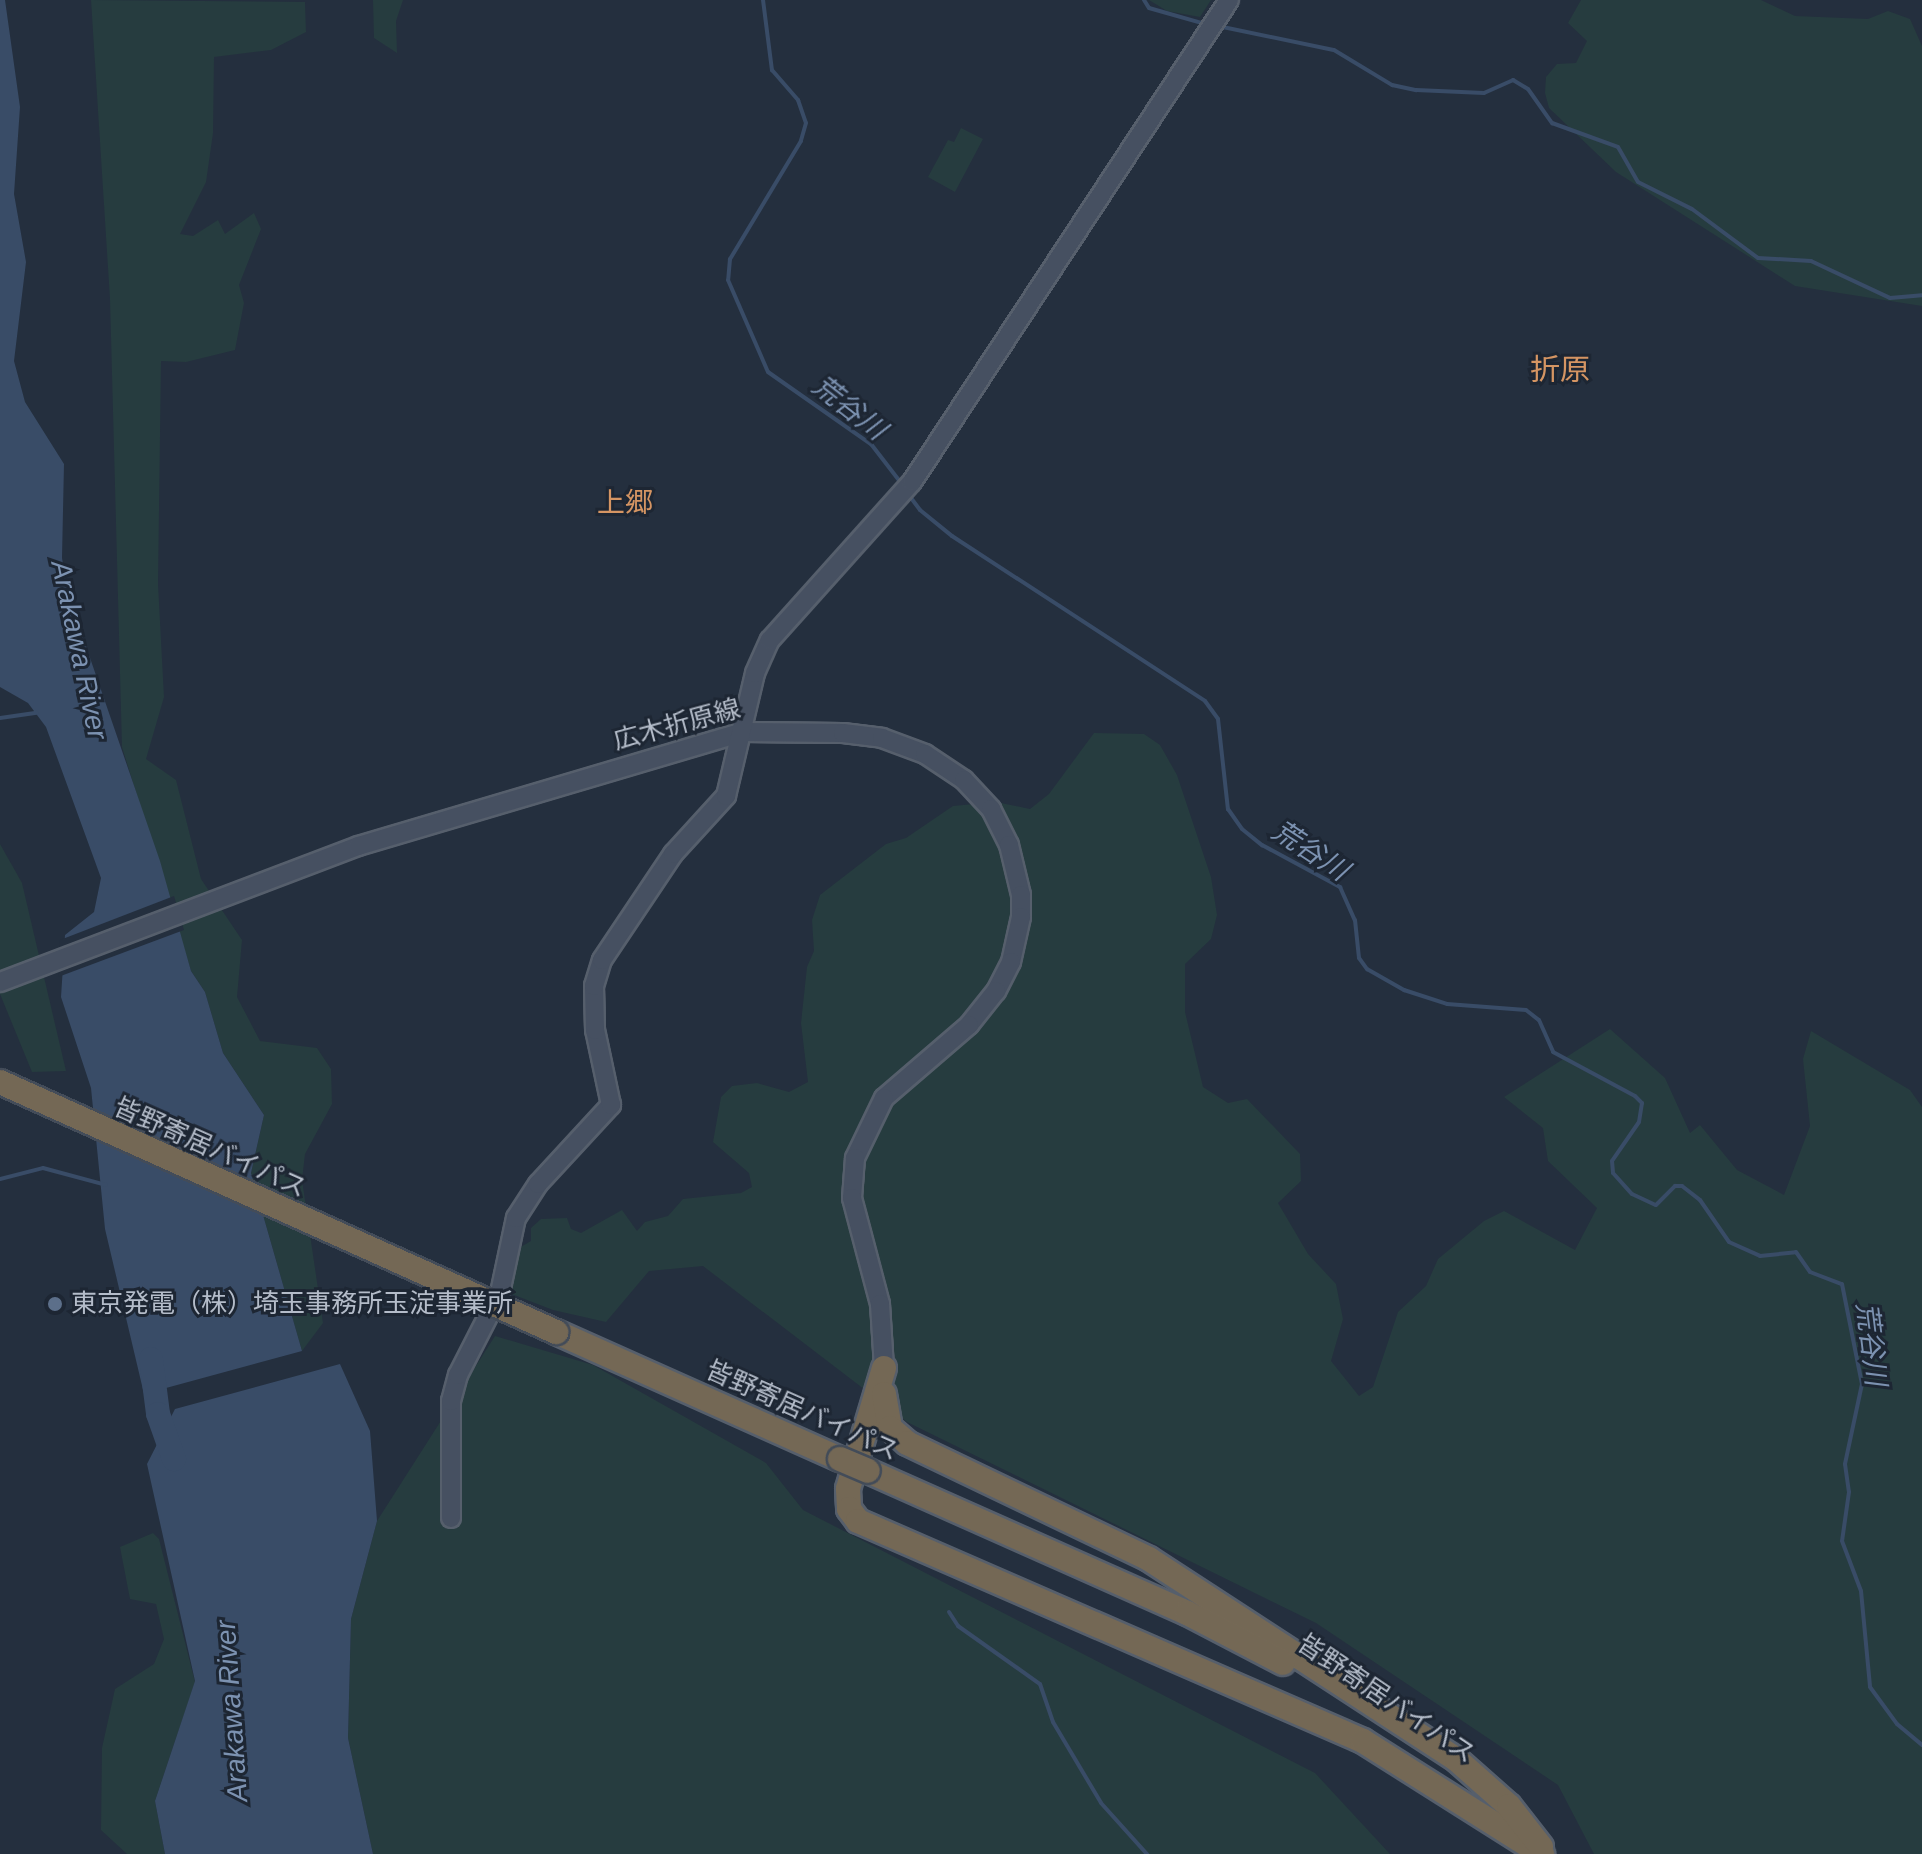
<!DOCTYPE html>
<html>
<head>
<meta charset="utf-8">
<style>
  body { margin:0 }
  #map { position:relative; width:1922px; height:1854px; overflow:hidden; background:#242f3e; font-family:Arial,"Noto Sans JP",sans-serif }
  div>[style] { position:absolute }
  .green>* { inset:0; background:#263c3f }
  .water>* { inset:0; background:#394c67 }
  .pier>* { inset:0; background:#242f3e }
  .stream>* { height:4px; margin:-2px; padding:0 2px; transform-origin:2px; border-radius:2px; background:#394c67 }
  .river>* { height:24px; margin:-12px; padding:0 12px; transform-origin:12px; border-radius:12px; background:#394c67 }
  .roads { filter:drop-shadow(2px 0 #565f6c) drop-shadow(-2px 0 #565f6c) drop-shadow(0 2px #565f6c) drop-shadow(0 -2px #565f6c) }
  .secondary>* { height:18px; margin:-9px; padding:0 9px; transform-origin:9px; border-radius:9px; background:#465061 }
  .highway>* { height:24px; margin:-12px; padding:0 12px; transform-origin:12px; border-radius:12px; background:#746855 }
  .bridges { filter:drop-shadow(2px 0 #434c59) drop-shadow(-2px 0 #434c59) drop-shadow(0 2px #434c59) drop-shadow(0 -2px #434c59) }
  .highway-bridge>* { height:24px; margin:-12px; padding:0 12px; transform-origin:12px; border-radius:12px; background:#746855 }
  .dots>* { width:22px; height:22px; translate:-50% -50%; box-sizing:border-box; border:4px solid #1d2633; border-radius:50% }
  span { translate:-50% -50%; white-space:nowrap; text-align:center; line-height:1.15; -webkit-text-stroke:6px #1d2633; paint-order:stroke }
  .street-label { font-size:26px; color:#b4bcc9 }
  .poi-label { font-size:26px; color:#b4bcc9 }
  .left { translate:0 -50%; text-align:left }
  .water-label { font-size:28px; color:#7c92b1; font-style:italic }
  .neighbourhood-label { font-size:28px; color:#d59563 }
  .quarter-label { font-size:30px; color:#d59563 }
</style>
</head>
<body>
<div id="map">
  <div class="green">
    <div style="clip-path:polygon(91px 0,305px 2px,306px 32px,271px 50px,214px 57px,213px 133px,206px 182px,180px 234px,193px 236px,218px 220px,225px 234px,254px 213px,261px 229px,239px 285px,244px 303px,235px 350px,186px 362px,161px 361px,158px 584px,164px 697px,146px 759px,176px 780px,201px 879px,242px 940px,237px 997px,260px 1041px,317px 1048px,331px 1069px,332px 1104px,305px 1154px,302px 1180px,323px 1323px,302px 1351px,251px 1173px,264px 1115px,223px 1053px,205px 992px,191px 971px,122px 747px,110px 299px)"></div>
    <div style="clip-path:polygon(373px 0,403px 0,396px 21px,397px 53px,374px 38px)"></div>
    <div style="clip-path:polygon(1149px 0,1211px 0,1200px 17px,1167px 11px)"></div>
    <div style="clip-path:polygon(1581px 0,1761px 0,1795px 16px,1868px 19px,1888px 11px,1910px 19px,1922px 46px,1922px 306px,1795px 286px,1616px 172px,1549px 108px,1545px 93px,1546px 77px,1557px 64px,1576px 63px,1587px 41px,1568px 23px)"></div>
    <div style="clip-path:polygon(961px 128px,983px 139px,955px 192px,928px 177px,948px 140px,954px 142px)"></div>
    <div style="clip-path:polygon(1094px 733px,1144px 734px,1160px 745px,1177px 775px,1211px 877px,1217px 915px,1211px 939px,1185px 964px,1185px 1012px,1203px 1087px,1228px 1103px,1247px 1099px,1300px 1154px,1301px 1181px,1278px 1203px,1308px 1254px,1336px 1284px,1343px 1319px,1331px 1361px,1359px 1396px,1373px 1387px,1398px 1312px,1426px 1286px,1438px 1259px,1484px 1221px,1504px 1211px,1575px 1250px,1597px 1208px,1548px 1161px,1543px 1128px,1504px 1097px,1610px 1029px,1665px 1078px,1690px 1133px,1700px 1125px,1737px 1170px,1784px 1195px,1810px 1126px,1803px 1059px,1811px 1031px,1910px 1090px,1922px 1107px,1922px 1854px,1594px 1854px,1558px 1785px,1316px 1623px,907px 1422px,703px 1266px,649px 1271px,606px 1322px,553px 1310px,509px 1293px,512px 1252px,531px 1241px,531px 1228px,541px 1219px,567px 1218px,571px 1229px,581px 1233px,622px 1210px,637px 1231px,645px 1222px,668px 1216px,683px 1199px,741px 1193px,752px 1187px,749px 1173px,713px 1142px,721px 1097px,732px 1086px,757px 1083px,789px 1092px,808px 1082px,801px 1023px,807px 967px,814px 951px,812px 920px,820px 895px,886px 844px,906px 838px,953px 806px,996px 802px,1030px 809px,1049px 794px)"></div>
    <div style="clip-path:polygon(0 844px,22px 883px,66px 1071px,32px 1072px,0 994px)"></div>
    <div style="clip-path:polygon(495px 1336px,593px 1365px,766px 1463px,803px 1510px,1315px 1773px,1390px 1854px,373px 1854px,348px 1738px,351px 1619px,377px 1521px)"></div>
    <div style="clip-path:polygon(153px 1533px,159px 1539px,195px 1682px,155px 1801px,165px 1854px,127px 1854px,101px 1830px,102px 1748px,115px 1689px,154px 1664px,164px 1639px,156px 1604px,130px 1599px,120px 1547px)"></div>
  </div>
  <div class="water">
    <div style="clip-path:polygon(0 0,5px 0,20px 107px,14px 194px,26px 262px,14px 361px,25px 402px,64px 464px,62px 558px,68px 594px,160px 861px,191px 971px,205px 992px,223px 1053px,264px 1115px,251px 1173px,302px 1351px,144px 1394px,105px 1229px,91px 1088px,61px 997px,65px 935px,94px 912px,101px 878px,46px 727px,28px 703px,0 687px)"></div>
    <div style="clip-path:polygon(340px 1364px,370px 1431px,377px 1521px,351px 1619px,348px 1738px,373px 1854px,165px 1854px,155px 1801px,195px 1681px,147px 1464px,175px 1409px)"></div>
  </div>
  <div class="pier">
    <div style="clip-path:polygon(174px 896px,184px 930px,58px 977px,60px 940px)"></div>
  </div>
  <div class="stream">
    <div style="left:763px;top:0;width:71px;rotate:82.7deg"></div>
    <div style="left:772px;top:70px;width:40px;rotate:49deg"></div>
    <div style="left:798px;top:100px;width:24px;rotate:71deg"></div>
    <div style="left:806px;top:123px;width:19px;rotate:106deg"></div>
    <div style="left:801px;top:141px;width:138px;rotate:121deg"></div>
    <div style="left:730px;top:259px;width:21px;rotate:95deg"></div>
    <div style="left:728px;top:280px;width:100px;rotate:66.5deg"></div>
    <div style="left:768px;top:372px;width:126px;rotate:35deg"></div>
    <div style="left:871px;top:444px;width:49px;rotate:52.4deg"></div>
    <div style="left:1144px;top:0;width:9px;rotate:58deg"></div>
    <div style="left:1149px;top:8px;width:58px;rotate:15.9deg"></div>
    <div style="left:1218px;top:26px;width:118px;rotate:11.7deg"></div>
    <div style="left:1334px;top:50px;width:68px;rotate:31.1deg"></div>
    <div style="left:1392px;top:85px;width:25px;rotate:12deg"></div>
    <div style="left:1416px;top:90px;width:68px;rotate:2.5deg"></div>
    <div style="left:1484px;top:93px;width:32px;rotate:-24deg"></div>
    <div style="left:1513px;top:80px;width:17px;rotate:31deg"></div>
    <div style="left:1528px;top:89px;width:42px;rotate:54.8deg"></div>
    <div style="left:1552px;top:123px;width:70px;rotate:20deg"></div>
    <div style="left:1618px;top:147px;width:40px;rotate:60.3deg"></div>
    <div style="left:1638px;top:182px;width:60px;rotate:26.6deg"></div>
    <div style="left:1692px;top:209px;width:82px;rotate:36.6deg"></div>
    <div style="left:1758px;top:258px;width:53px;rotate:3.2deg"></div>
    <div style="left:1811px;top:261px;width:87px;rotate:25.1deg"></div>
    <div style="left:1890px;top:298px;width:32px;rotate:-5deg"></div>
    <div style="left:908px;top:494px;width:20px;rotate:53deg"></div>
    <div style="left:920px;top:510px;width:41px;rotate:39.1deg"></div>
    <div style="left:952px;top:536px;width:302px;rotate:33.1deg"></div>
    <div style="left:1205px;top:701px;width:22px;rotate:54deg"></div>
    <div style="left:1218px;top:719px;width:91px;rotate:83.7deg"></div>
    <div style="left:1228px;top:809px;width:24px;rotate:55deg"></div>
    <div style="left:1242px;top:829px;width:26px;rotate:39deg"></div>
    <div style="left:1262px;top:845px;width:89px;rotate:28.3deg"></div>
    <div style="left:1340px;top:887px;width:36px;rotate:66deg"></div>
    <div style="left:1355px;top:920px;width:38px;rotate:84deg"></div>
    <div style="left:1359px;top:958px;width:14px;rotate:54deg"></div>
    <div style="left:1367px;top:969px;width:43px;rotate:29.6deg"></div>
    <div style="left:1404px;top:990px;width:45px;rotate:18deg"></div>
    <div style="left:1447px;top:1004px;width:79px;rotate:4.3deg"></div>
    <div style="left:1526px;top:1010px;width:16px;rotate:38deg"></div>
    <div style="left:1539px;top:1020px;width:35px;rotate:66deg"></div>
    <div style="left:1553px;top:1052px;width:93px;rotate:28.2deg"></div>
    <div style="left:1635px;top:1096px;width:10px;rotate:45deg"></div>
    <div style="left:1642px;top:1103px;width:19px;rotate:99deg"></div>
    <div style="left:1639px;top:1122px;width:47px;rotate:124.7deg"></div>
    <div style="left:1612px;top:1161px;width:12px;rotate:85deg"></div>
    <div style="left:1613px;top:1173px;width:28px;rotate:48deg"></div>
    <div style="left:1632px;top:1194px;width:26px;rotate:25deg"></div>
    <div style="left:1656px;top:1205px;width:27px;rotate:-45deg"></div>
    <div style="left:1675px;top:1186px;width:7px"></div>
    <div style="left:1682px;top:1186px;width:23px;rotate:38deg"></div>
    <div style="left:1700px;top:1200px;width:51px;rotate:55.4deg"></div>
    <div style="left:1729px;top:1242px;width:34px;rotate:24deg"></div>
    <div style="left:1760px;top:1256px;width:36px;rotate:-6deg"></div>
    <div style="left:1796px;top:1252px;width:24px;rotate:55deg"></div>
    <div style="left:1810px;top:1272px;width:34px;rotate:21deg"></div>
    <div style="left:1842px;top:1284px;width:102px;rotate:78.7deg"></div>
    <div style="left:1862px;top:1384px;width:82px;rotate:102deg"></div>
    <div style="left:1845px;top:1464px;width:28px;rotate:82deg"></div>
    <div style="left:1849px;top:1492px;width:49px;rotate:98.1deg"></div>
    <div style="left:1842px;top:1541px;width:53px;rotate:69.2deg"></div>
    <div style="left:1861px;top:1591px;width:96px;rotate:84.6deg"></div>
    <div style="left:1870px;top:1687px;width:46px;rotate:53.9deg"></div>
    <div style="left:1897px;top:1724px;width:33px;rotate:40deg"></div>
    <div style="left:0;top:718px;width:37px;rotate:-8deg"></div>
    <div style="left:0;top:1179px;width:44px;rotate:-14.3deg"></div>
    <div style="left:43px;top:1168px;width:65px;rotate:15.1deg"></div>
    <div style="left:949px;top:1612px;width:17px;rotate:57deg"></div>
    <div style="left:958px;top:1626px;width:100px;rotate:35.3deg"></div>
    <div style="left:1040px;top:1684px;width:40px;rotate:71.1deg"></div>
    <div style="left:1053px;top:1722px;width:94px;rotate:59.3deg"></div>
    <div style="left:1101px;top:1803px;width:69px;rotate:48deg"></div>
  </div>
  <div class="river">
    <div style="left:151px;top:1359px;width:55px;rotate:82.7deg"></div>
    <div style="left:158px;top:1414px;width:48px;rotate:70.4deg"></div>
  </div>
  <div class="roads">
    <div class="secondary">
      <div style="left:0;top:982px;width:383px;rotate:-20.8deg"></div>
      <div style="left:358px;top:846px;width:402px;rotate:-16.5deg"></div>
      <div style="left:743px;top:732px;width:100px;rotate:0.6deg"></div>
      <div style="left:843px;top:733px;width:39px;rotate:7deg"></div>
      <div style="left:882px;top:738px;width:46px;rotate:20.4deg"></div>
      <div style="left:925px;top:754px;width:47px;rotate:33.7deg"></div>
      <div style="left:964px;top:780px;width:40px;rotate:47deg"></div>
      <div style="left:991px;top:809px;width:40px;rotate:63.4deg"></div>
      <div style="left:1009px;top:845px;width:51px;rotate:76.5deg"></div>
      <div style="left:1021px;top:895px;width:22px;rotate:90deg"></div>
      <div style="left:1021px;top:917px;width:46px;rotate:102.5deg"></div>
      <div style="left:1011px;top:962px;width:33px;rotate:117deg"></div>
      <div style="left:996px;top:991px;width:43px;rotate:128.5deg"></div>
      <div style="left:969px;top:1025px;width:112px;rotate:139.3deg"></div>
      <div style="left:884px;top:1098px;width:67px;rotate:115.8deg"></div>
      <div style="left:855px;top:1158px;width:40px;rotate:94.3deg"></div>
      <div style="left:852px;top:1198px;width:110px;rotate:75.2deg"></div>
      <div style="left:880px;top:1304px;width:64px;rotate:86.4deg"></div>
      <div style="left:451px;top:1518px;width:117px;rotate:-90deg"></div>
      <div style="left:451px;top:1401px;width:27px;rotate:-75deg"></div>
      <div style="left:458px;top:1375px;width:92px;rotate:-62.9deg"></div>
      <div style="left:500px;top:1293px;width:77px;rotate:-78deg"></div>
      <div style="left:516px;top:1218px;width:40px;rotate:-57.1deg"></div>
      <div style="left:538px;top:1184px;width:108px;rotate:-47.3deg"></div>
      <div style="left:611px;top:1105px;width:77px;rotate:-102deg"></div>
      <div style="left:595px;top:1030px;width:44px;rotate:-91.3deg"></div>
      <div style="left:594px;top:986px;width:27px;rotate:-73deg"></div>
      <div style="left:602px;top:960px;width:128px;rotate:-56.2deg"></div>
      <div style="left:673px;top:854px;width:79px;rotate:-47.6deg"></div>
      <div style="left:726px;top:796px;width:126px;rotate:-76.7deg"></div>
      <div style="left:755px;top:673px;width:36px;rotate:-66deg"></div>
      <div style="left:770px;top:640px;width:212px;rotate:-48.1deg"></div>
      <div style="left:912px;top:482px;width:577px;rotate:-56.67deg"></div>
    </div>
    <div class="highway">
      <div style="left:556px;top:1332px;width:311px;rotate:24.1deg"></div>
      <div style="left:884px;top:1368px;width:126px;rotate:106.6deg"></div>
      <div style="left:848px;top:1489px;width:20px;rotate:87deg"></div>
      <div style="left:849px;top:1509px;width:15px;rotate:53deg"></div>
      <div style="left:858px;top:1521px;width:551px;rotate:23.54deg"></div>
      <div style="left:1363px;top:1741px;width:212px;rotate:32.3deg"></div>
      <div style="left:884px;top:1394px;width:35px;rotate:80deg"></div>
      <div style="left:890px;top:1428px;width:23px;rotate:41deg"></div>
      <div style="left:907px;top:1443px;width:268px;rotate:25.6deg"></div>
      <div style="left:1149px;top:1559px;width:368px;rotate:33.1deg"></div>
      <div style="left:1457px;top:1760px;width:69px;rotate:41.5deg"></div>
      <div style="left:1509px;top:1806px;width:52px;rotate:52deg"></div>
      <div style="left:868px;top:1471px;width:349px;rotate:24deg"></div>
      <div style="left:1187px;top:1613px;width:108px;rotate:27.5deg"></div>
    </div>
  </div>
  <div class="bridges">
    <div class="highway-bridge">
      <div style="left:0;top:1082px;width:610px;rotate:24.21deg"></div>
      <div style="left:840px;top:1459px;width:30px;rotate:23deg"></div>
    </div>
  </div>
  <div class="dots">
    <div style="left:55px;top:1304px;background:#5c6f8a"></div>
  </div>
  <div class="street-label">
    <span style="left:677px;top:725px;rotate:-15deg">広木折原線</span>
    <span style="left:210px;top:1148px;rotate:24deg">皆野寄居バイパス</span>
    <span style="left:802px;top:1411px;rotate:24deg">皆野寄居バイパス</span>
    <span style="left:1386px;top:1699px;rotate:34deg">皆野寄居バイパス</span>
  </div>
  <div class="poi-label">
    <span class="left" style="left:71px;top:1304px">東京発電（株）埼玉事務所玉淀事業所</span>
  </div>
  <div class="water-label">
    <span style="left:849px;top:408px;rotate:38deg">荒谷川</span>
    <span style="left:79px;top:650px;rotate:78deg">Arakawa River</span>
    <span style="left:1310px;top:851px;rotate:33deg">荒谷川</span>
    <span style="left:1871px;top:1344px;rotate:83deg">荒谷川</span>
    <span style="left:232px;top:1711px;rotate:-94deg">Arakawa River</span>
  </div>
  <div class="neighbourhood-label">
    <span style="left:625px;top:503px">上郷</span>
  </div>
  <div class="quarter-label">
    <span style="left:1560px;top:370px">折原</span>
  </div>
</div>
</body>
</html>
